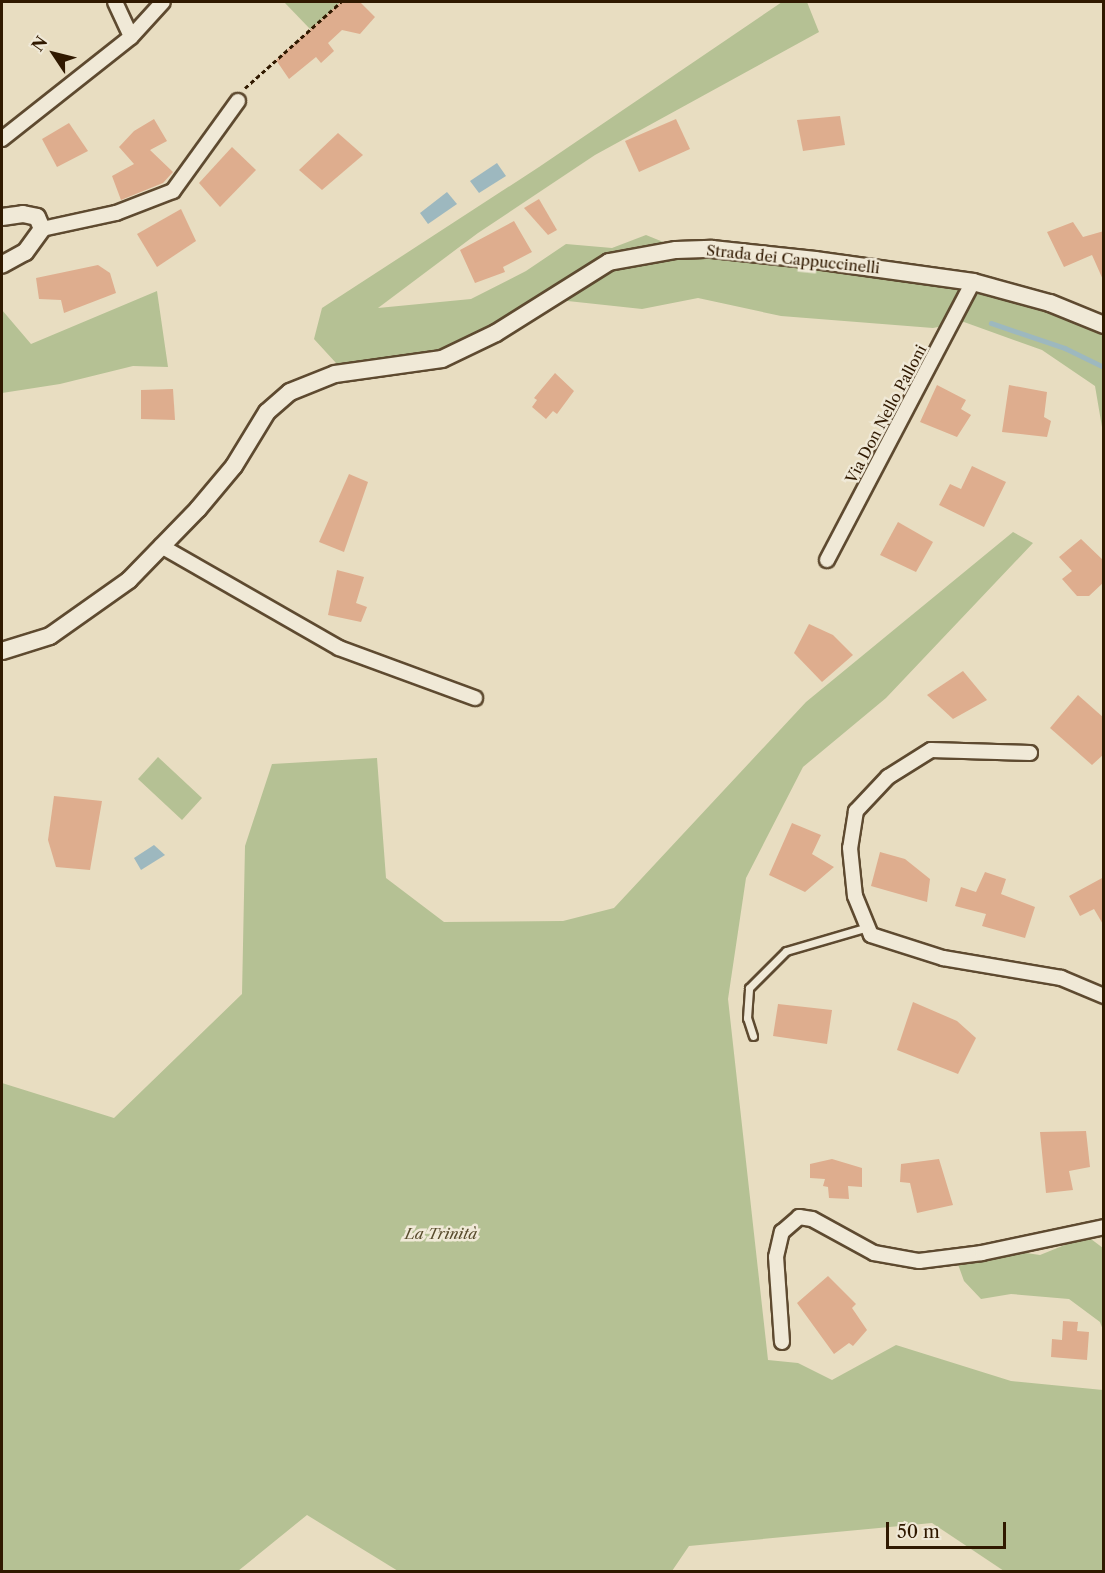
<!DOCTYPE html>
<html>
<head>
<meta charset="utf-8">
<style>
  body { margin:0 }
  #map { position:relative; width:1105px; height:1573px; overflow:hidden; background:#e8ddc1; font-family:"Libre Caslon Text",serif }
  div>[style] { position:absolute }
  .green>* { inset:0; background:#b5c194 }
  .water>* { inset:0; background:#9db8bf }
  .stream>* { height:4.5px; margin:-2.25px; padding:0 2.25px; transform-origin:2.25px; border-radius:2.25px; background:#9db8bf }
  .building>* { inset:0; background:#dead8e }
  .path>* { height:3px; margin-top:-1.5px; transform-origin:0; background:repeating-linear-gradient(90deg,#301900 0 4.5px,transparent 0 7.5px) }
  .roads { filter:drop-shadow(2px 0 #5e4a30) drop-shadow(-2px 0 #5e4a30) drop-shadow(0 2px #5e4a30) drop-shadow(0 -2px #5e4a30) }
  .service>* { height:7px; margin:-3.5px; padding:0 3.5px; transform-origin:3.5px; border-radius:3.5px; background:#f0e9d7 }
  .minor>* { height:14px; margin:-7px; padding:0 7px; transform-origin:7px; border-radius:7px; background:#f0e9d7 }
  .tertiary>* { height:16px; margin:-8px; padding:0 8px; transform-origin:8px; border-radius:8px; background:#f0e9d7 }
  span { translate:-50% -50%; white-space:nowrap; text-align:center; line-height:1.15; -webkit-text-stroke:5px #f0e9d7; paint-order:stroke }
  .street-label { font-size:15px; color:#301900 }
  .park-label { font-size:15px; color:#584b2c; font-style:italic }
  .frame { position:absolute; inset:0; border:3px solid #301900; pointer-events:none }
  .north { position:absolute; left:24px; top:24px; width:60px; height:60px; -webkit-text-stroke:4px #f0e9d7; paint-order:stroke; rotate:305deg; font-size:16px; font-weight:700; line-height:24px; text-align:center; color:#301900 }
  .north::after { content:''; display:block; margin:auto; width:21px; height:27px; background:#301900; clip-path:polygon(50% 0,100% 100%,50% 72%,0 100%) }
  .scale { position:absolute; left:886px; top:1522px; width:120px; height:27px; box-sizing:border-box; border:3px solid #301900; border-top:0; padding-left:8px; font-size:18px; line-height:21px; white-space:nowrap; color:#301900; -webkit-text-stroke:4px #f0e9d7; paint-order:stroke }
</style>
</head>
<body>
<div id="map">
  <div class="green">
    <div style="clip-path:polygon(284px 2px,341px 2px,311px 30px)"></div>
    <div style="clip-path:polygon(782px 2px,807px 2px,819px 32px,595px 155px,478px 233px,378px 308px,471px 299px,526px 271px,566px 244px,612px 248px,646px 235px,683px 250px,973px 282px,1103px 325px,1103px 433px,1095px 386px,1042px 350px,964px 322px,933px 328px,781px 316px,698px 298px,642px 309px,549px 299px,496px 333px,402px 367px,336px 363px,314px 339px,322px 308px,539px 167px)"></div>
    <div style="clip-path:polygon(157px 291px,168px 367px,133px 366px,60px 384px,2px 393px,2px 310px,31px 344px)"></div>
    <div style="clip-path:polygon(1013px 532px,1033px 543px,886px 698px,803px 767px,746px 878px,728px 999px,768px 1360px,798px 1363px,832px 1380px,896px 1345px,1011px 1381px,1103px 1390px,1103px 1571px,1004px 1571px,932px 1523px,689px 1546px,672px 1571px,398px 1571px,307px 1515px,238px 1571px,2px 1571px,2px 1083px,114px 1118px,242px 994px,245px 846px,272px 764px,377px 758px,386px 878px,444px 922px,563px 921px,614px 908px,806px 702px)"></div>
    <div style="clip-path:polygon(158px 757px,202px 798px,182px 820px,138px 779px)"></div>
    <div style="clip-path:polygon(1087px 1236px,1103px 1248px,1103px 1330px,1100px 1322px,1069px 1299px,1011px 1294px,981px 1299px,964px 1281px,955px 1256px,998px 1249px,1040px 1255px)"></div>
  </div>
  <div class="water">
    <div style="clip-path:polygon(497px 163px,506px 176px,479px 193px,470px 181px)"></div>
    <div style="clip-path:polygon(447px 192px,457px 204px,428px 224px,420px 213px)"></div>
    <div style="clip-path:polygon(154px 845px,165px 855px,141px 870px,134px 858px)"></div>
  </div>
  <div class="stream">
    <div style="left:991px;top:323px;width:78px;rotate:18.7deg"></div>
    <div style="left:1065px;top:348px;width:43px;rotate:26deg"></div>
  </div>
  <div class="building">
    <div style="clip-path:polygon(341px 2px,360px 2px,375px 17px,360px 34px,342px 30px,328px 43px,334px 51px,321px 63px,316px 57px,289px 79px,276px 60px)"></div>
    <div style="clip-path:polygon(840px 116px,845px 145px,803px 151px,797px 120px)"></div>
    <div style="clip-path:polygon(154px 119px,167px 141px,150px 150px,173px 172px,163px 183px,121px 200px,112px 176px,134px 164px,119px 147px,134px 131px)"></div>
    <div style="clip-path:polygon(676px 119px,690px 149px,639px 172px,625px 141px)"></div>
    <div style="clip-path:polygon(69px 123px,88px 151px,57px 167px,42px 139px)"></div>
    <div style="clip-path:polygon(338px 133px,363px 155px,322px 190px,299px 170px)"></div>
    <div style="clip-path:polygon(232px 147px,256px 170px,220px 207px,199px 183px)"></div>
    <div style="clip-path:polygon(539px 199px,557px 230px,548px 235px,524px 208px)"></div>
    <div style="clip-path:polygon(181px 209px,196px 241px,157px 267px,137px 234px)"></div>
    <div style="clip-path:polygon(514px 221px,532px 252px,503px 267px,505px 272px,475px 283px,460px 250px)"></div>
    <div style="clip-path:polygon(1073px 222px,1083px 237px,1104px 231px,1104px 282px,1092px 255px,1064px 267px,1047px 232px)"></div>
    <div style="clip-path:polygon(98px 265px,110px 273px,116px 293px,64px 313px,61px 300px,39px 299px,36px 278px)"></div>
    <div style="clip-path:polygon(555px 373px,574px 391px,557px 414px,553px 411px,546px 419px,532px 407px,537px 400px,534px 398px)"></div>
    <div style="clip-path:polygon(937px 385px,966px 400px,961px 409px,971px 415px,957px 437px,920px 422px)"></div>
    <div style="clip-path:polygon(1009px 385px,1047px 392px,1044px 417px,1051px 421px,1047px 437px,1002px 432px)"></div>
    <div style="clip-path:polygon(173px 389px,175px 420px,141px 419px,141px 390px)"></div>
    <div style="clip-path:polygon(972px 466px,1006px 482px,984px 527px,939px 505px,950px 484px,961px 489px)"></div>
    <div style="clip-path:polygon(349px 474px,368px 482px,344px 552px,319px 542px)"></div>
    <div style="clip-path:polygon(898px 522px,933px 542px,916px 572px,880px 555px)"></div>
    <div style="clip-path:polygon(1081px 539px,1104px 561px,1104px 582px,1089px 596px,1077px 596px,1062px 579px,1072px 571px,1059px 557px)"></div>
    <div style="clip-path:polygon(337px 570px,364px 577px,356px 603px,367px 607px,361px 622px,328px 615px)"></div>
    <div style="clip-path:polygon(809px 624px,833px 635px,853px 655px,822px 682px,794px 653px)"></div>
    <div style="clip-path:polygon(963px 671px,987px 700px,953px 719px,927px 695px)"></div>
    <div style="clip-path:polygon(1078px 695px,1104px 718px,1104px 754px,1092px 765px,1050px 728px)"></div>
    <div style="clip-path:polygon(54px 796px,102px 801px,90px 870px,56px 867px,48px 840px)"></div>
    <div style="clip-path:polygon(792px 823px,821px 835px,812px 854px,834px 867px,805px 892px,769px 875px)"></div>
    <div style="clip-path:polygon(880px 852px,905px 859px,930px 879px,927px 902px,871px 886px)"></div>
    <div style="clip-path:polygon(985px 872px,1006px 879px,1001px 894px,1035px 907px,1025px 938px,982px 926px,986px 914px,955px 906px,961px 887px,976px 892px)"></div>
    <div style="clip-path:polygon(1104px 877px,1104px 926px,1094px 909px,1080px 916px,1069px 896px)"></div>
    <div style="clip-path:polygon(913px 1002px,957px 1021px,976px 1038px,958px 1074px,897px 1050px)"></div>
    <div style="clip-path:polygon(778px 1004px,832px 1010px,827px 1044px,773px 1036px)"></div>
    <div style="clip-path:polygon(1086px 1131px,1090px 1167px,1069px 1171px,1073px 1190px,1046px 1193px,1040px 1132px)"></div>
    <div style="clip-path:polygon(832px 1159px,862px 1168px,862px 1187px,848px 1186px,849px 1199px,829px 1198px,828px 1187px,823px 1186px,825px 1179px,810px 1178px,810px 1164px)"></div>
    <div style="clip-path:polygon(939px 1159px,953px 1205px,917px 1213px,910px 1183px,900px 1182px,901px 1164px)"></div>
    <div style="clip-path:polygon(828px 1276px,856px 1304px,852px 1308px,867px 1330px,853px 1346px,849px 1343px,834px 1354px,797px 1303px)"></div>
    <div style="clip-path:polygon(1063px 1321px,1078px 1322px,1077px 1331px,1089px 1332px,1087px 1360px,1051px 1357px,1052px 1339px,1062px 1340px)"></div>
  </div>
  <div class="path">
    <div style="left:245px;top:88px;width:129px;rotate:-41.9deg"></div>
  </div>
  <div class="roads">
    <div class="service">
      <div style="left:753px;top:1036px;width:19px;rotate:-108deg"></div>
      <div style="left:747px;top:1018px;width:30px;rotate:-86deg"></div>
      <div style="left:749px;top:988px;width:52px;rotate:-45deg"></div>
      <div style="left:786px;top:951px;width:85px;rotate:-16.3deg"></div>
    </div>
    <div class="minor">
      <div style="left:115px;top:2px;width:38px;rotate:65deg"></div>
      <div style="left:2px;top:139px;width:164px;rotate:-38.3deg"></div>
      <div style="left:131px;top:37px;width:47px;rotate:-47.6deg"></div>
      <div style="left:42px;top:229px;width:76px;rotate:-12.2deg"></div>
      <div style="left:116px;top:213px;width:61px;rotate:-21.1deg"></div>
      <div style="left:173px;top:191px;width:111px;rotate:-54.2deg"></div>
      <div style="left:161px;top:546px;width:205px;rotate:29.8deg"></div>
      <div style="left:339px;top:648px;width:145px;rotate:20.2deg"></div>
      <div style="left:827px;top:560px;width:314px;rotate:-62.3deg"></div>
      <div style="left:1030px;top:753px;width:99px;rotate:-178.3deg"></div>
      <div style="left:931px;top:750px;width:51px;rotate:147.9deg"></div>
      <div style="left:888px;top:777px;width:47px;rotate:133.3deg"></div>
      <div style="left:856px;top:811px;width:37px;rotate:99deg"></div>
      <div style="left:850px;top:848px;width:48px;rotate:84.1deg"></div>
      <div style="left:855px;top:896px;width:42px;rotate:67.7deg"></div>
      <div style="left:871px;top:935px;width:76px;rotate:17.7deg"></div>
      <div style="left:943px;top:958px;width:120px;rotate:9.6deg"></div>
      <div style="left:1061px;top:978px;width:47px;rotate:22.7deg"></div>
      <div style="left:782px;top:1342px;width:85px;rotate:-94deg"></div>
      <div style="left:776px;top:1257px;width:26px;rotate:-77deg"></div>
      <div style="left:782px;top:1232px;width:23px;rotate:-41deg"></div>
      <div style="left:799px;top:1217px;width:13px;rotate:9deg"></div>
      <div style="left:812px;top:1219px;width:71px;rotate:28.7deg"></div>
      <div style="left:874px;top:1253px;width:46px;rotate:10.1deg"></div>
      <div style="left:919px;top:1261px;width:64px;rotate:-7.2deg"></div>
      <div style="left:982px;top:1253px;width:125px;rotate:-12deg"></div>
    </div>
    <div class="tertiary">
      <div style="left:2px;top:217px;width:21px;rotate:-8deg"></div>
      <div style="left:23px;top:214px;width:14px;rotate:12deg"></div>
      <div style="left:37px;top:217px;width:13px;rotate:67deg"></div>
      <div style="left:42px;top:229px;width:29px;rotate:126deg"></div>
      <div style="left:25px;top:252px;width:26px;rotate:151deg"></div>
      <div style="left:2px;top:651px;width:50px;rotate:-17.4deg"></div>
      <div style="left:50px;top:636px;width:97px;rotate:-35.3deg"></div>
      <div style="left:129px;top:580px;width:99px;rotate:-45.8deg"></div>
      <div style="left:198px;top:509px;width:56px;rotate:-50.1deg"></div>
      <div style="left:234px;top:466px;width:63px;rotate:-58.6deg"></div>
      <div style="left:267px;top:412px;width:30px;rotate:-41deg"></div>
      <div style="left:290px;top:392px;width:48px;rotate:-21.8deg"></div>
      <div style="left:335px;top:374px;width:108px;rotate:-8deg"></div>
      <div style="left:442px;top:359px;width:60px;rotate:-25.7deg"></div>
      <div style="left:496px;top:333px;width:133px;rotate:-32.1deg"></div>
      <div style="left:609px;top:262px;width:68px;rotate:-10.2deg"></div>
      <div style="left:676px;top:250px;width:36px;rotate:-2deg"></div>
      <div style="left:712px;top:249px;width:104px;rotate:6.1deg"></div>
      <div style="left:815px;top:260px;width:160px;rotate:7.9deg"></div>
      <div style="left:973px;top:282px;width:80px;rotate:15.3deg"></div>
      <div style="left:1050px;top:303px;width:58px;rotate:22.2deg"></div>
    </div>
  </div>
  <div class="street-label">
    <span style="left:793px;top:259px;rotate:6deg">Strada dei Cappuccinelli</span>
    <span style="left:886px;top:414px;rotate:-62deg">Via Don Nello Palloni</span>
  </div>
  <div class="park-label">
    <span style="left:441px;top:1234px">La Trinità</span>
  </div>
  <div class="frame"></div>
  <div class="north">N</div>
  <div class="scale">50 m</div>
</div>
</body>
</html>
